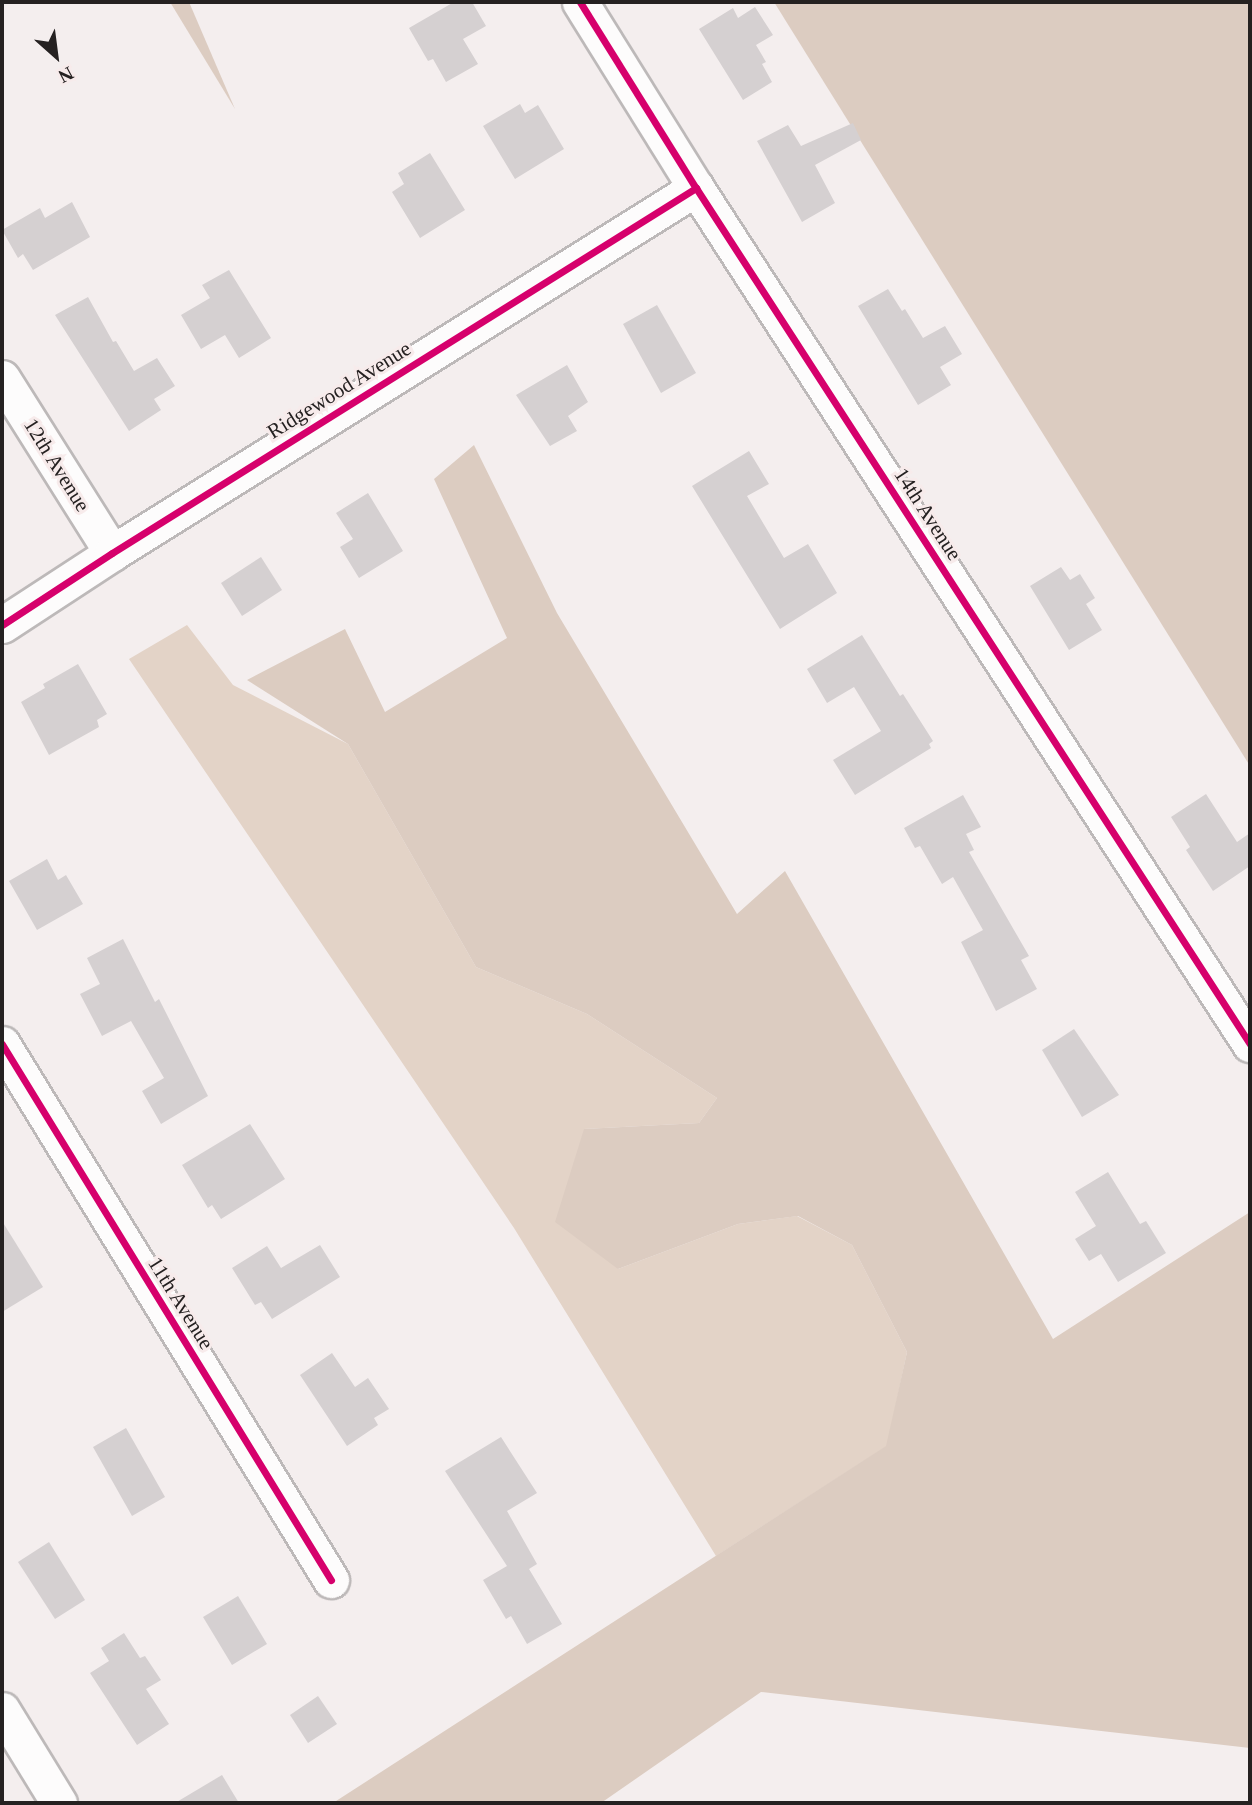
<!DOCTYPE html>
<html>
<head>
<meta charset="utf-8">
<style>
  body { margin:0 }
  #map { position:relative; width:1252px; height:1805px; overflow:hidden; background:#f4eeee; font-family:Georgia,serif }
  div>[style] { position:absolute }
  .green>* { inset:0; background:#e3d3c7 }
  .forest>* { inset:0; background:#dcccc1 }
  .building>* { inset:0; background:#d5d0d1 }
  .roads { filter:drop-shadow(2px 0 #bdb9b9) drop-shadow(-2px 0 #bdb9b9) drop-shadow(0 2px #bdb9b9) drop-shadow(0 -2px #bdb9b9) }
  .street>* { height:35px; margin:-17.5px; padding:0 17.5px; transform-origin:17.5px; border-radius:17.5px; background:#fdfcfc }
  .cycleway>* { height:7px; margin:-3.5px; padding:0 3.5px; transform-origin:3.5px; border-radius:3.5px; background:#d6006c }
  span { translate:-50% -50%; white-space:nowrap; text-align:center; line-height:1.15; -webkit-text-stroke:6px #f7ebeb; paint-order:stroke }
  .street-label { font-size:21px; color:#252121 }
  .frame { position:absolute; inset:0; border:4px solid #252121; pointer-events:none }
  .north { position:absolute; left:21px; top:21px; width:70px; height:70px; -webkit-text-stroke:5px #f7ebeb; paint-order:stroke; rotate:152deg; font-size:19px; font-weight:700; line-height:28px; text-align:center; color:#252121 }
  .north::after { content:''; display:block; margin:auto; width:24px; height:32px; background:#252121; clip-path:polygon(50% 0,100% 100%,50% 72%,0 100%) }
</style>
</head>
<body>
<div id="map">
  <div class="green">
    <div style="clip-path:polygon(187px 625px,233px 685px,348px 744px,476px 967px,587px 1014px,717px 1098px,699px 1123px,584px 1129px,618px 1269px,738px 1224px,797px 1216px,852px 1245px,907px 1352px,887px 1446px,716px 1556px,514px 1228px,129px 659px)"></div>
  </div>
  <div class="forest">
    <div style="clip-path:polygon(170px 2px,189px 2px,235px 109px)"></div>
    <div style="clip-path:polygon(774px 2px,1250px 2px,1250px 766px)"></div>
    <div style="clip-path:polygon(474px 445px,557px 613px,737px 914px,785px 871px,1053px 1339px,1250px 1212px,1250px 1748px,761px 1692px,601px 1803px,333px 1803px,886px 1446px,907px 1352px,852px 1245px,798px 1216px,738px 1224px,618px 1269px,555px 1222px,584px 1129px,699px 1123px,717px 1098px,587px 1014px,476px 967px,348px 744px,247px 680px,345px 629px,385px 712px,507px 638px,434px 479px)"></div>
  </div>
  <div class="building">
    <div style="clip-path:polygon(454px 2px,472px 2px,486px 26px,463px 39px,478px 64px,446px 82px,433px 59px,428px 61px,409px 28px)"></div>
    <div style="clip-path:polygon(755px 7px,773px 35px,756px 45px,766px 62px,762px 64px,772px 82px,743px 100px,699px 29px,733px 8px,738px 18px)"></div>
    <div style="clip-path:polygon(520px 104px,525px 113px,538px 105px,564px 149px,515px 179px,483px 126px)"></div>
    <div style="clip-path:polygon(853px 123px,861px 140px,815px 165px,835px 203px,802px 222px,757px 141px,788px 125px,801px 146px)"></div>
    <div style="clip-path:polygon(430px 153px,465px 210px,420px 238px,392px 192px,404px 184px,398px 173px)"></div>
    <div style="clip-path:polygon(72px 202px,90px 237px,33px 270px,23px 254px,18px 258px,2px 230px,40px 208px,45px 218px)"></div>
    <div style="clip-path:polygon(229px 270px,271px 338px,239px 358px,225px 335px,201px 349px,181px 315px,210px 298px,202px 285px)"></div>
    <div style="clip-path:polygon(888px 289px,902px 311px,905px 309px,923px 338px,945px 326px,962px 354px,940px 367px,951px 385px,918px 405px,858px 306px)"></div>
    <div style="clip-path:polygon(88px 297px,113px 342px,116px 341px,134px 371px,157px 358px,175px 386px,154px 399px,161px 410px,129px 431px,55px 315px)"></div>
    <div style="clip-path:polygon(657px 305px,696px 373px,661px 393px,623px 324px)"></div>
    <div style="clip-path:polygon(567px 365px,588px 402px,568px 416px,577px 431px,550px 446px,516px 395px)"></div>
    <div style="clip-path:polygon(749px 451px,769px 484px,747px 496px,784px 558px,808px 544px,837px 593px,780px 629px,692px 486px)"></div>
    <div style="clip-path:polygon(368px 493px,403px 551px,359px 578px,340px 547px,353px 539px,336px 513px)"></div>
    <div style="clip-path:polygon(261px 557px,282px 590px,242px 616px,221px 583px)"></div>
    <div style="clip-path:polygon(1061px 567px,1070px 580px,1080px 574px,1095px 598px,1086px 604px,1102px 630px,1069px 650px,1030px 586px)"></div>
    <div style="clip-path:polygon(862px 635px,900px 696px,903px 694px,933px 741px,929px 744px,931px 748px,855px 795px,833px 760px,881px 731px,854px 687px,827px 703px,807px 669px)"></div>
    <div style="clip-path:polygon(78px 664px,107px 714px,97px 720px,99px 727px,49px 755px,21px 702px,45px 688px,43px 684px)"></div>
    <div style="clip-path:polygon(1206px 794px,1237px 842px,1250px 833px,1250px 866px,1213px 891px,1186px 850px,1190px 847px,1171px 817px)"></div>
    <div style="clip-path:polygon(963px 795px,981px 827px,966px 834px,974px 850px,969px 852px,1029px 956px,1021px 960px,1037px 989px,996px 1011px,961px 942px,983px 930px,953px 877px,942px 884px,920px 846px,915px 848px,904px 828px)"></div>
    <div style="clip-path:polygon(47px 859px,58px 880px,66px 875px,83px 904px,37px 930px,9px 881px)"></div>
    <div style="clip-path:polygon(123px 939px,155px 1002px,159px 999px,208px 1096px,161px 1124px,142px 1091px,164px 1078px,131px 1021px,102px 1036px,80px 994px,100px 984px,87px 958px)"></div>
    <div style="clip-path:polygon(1074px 1029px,1119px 1095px,1082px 1117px,1042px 1050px)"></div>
    <div style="clip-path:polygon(250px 1124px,285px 1179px,221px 1219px,212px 1205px,208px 1208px,182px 1165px)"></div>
    <div style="clip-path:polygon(1108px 1172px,1140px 1224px,1146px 1221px,1166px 1253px,1118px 1282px,1101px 1254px,1089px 1261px,1075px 1239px,1096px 1226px,1075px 1192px)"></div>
    <div style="clip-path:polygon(2px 1221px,43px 1287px,2px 1312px)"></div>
    <div style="clip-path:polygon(320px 1245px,340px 1277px,272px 1319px,261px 1302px,255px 1305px,232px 1268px,267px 1246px,281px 1268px)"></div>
    <div style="clip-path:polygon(332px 1353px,355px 1387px,368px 1378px,389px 1409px,374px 1418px,378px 1425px,347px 1446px,300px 1375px)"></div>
    <div style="clip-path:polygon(126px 1428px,165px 1497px,132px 1516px,93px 1447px)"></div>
    <div style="clip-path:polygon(501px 1437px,537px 1493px,507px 1511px,537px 1564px,529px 1569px,562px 1624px,527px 1644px,511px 1616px,506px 1619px,483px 1580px,507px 1566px,445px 1471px)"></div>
    <div style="clip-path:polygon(49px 1542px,85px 1600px,55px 1619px,18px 1562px)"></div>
    <div style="clip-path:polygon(238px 1596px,267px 1644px,232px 1665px,203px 1617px)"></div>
    <div style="clip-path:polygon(124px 1633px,140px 1658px,145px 1656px,161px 1680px,146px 1689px,169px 1724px,137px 1745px,90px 1673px,109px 1661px,101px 1648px)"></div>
    <div style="clip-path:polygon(318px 1696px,337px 1724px,308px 1743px,290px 1715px)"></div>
    <div style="clip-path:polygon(222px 1775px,239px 1803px,175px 1803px)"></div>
  </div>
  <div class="roads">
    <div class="street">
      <div style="left:580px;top:2px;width:219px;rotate:58.1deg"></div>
      <div style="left:696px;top:188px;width:1020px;rotate:57.09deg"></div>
      <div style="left:2px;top:378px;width:207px;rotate:57.8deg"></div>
      <div style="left:2px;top:625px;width:131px;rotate:-33.2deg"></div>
      <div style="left:112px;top:553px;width:689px;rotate:-32.01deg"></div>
      <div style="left:2px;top:1044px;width:629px;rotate:58.46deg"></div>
      <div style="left:2px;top:1710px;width:109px;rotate:58.5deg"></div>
    </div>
  </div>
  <div class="cycleway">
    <div style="left:580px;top:2px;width:219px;rotate:58.1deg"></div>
    <div style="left:696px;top:188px;width:1020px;rotate:57.09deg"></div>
    <div style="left:2px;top:625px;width:131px;rotate:-33.2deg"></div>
    <div style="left:112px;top:553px;width:689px;rotate:-32.01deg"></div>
    <div style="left:2px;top:1044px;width:629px;rotate:58.46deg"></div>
  </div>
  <div class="street-label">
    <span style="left:339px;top:390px;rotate:-32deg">Ridgewood Avenue</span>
    <span style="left:57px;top:465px;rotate:58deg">12th Avenue</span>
    <span style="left:928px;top:514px;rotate:57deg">14th Avenue</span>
    <span style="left:181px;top:1303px;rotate:58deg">11th Avenue</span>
  </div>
  <div class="frame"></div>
  <div class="north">N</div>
</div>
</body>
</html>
